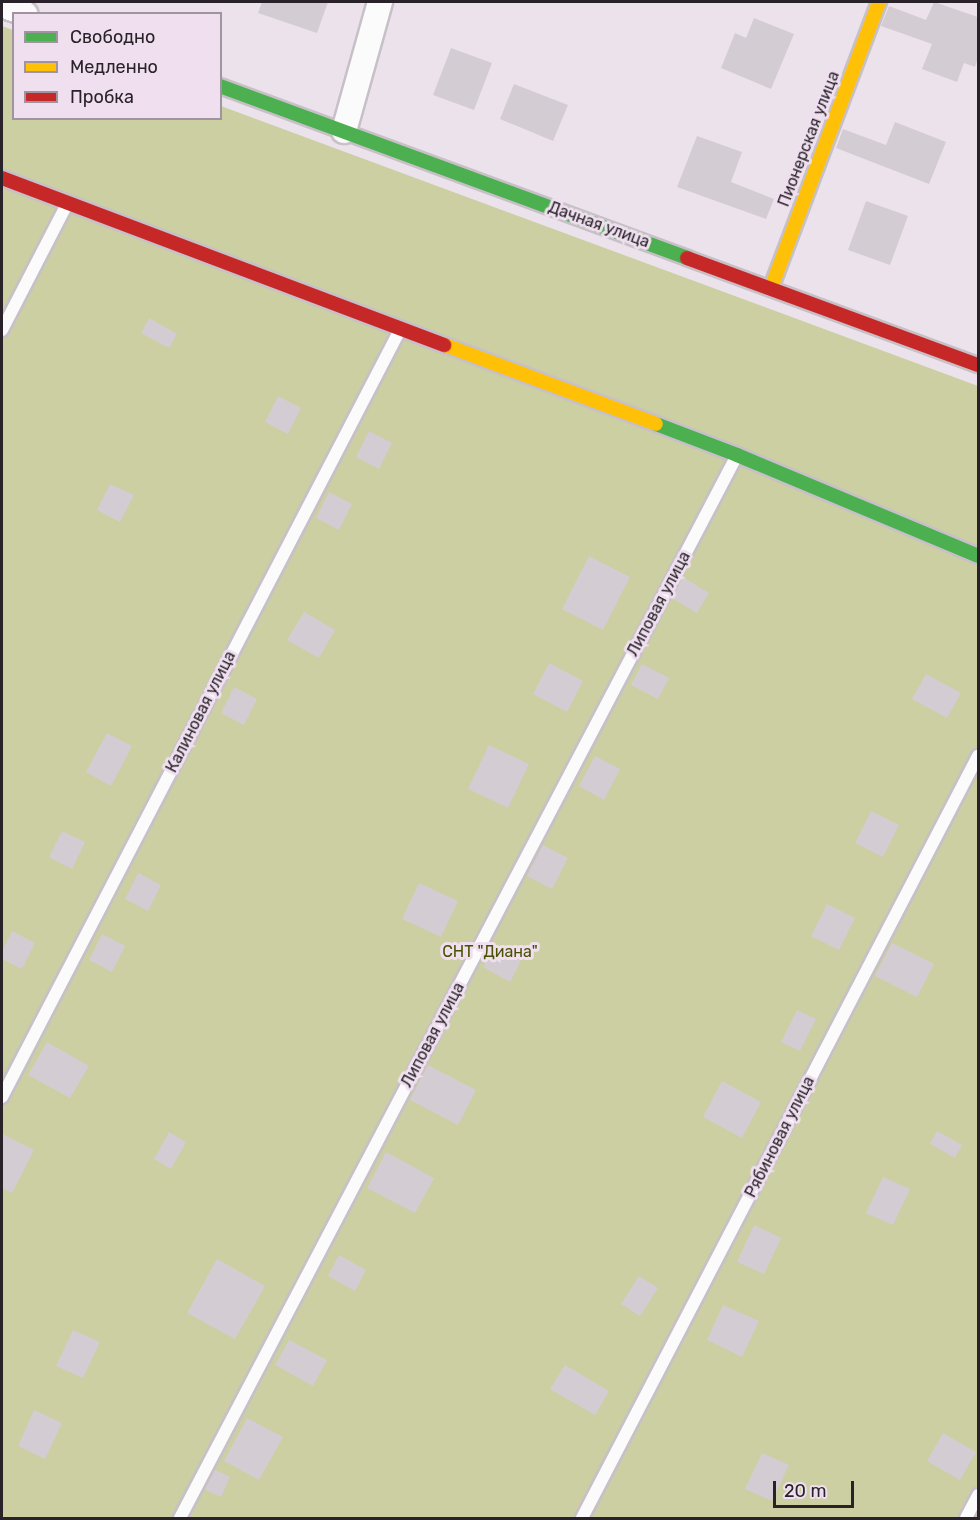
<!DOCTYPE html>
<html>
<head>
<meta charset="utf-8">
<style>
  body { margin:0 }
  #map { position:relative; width:980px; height:1520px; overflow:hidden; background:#ece2ec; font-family:Rubik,sans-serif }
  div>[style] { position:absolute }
  .green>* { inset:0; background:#cccfa2 }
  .building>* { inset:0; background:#d4ccd3 }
  .roads { filter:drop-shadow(2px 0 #c7c0c7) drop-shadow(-2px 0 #c7c0c7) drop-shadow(0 2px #c7c0c7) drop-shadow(0 -2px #c7c0c7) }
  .lane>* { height:12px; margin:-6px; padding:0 6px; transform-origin:6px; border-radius:6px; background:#fcfbfc }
  .street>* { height:24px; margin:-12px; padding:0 12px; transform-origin:12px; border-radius:12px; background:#fcfbfc }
  .fast>* { height:14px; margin:-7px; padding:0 7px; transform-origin:7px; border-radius:7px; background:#4caf50 }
  .slow>* { height:14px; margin:-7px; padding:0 7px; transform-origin:7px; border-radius:7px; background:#ffc107 }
  .jam>* { height:14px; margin:-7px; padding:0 7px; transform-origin:7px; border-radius:7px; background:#c62828 }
  span { translate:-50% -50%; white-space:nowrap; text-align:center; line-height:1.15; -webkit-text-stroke:6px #efdfef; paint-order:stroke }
  .street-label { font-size:16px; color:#292329 }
  .park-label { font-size:16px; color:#495100 }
  .frame { position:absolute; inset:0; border:3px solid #292329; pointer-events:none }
  .legend { position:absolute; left:12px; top:12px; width:210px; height:108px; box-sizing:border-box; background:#efdfef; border:2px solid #a094a0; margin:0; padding:8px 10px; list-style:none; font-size:18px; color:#292329 }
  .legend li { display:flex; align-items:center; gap:12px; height:30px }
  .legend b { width:30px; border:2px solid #a094a0 }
  .scale { position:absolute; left:773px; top:1481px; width:81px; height:27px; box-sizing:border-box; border:3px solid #292329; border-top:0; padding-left:8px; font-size:18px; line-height:21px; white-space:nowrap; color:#292329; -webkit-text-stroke:4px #efdfef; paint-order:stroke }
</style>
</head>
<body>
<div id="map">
  <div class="green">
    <div style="clip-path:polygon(2px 26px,13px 30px,14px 118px,220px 118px,221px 106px,978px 386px,978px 1518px,2px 1518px)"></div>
  </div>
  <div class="building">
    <div style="clip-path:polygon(262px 2px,328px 2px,317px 33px,258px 13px)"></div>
    <div style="clip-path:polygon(934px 2px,978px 17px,978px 58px,975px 67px,964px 63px,957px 82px,922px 69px,932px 44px,881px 26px,889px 6px,926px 20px)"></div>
    <div style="clip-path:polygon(754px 18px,794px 34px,771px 89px,721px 68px,735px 33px,746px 38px)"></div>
    <div style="clip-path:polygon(451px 48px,492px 63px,474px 110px,433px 95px)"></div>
    <div style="clip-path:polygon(514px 84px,568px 105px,553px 141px,500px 119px)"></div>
    <div style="clip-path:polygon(895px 122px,946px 142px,929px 184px,836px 148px,843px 129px,886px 145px)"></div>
    <div style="clip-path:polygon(697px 136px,742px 152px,731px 182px,774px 199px,766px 219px,677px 187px)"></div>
    <div style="clip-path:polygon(866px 201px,908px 216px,890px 265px,848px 250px)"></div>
    <div style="clip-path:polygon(149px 318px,177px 334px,169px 348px,141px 333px)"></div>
    <div style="clip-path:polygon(278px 396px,301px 408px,288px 434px,265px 422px)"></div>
    <div style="clip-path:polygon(369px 431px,392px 443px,379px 469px,356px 457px)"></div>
    <div style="clip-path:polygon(110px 484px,134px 495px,120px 522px,97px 510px)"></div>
    <div style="clip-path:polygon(329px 492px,352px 504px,339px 530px,316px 518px)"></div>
    <div style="clip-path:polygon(589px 556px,630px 577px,603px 630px,562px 609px)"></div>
    <div style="clip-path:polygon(683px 577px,709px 593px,697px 613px,670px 597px)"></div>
    <div style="clip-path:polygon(304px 612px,335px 630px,319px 658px,287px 640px)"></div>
    <div style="clip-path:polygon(549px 663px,583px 681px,567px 712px,533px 694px)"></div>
    <div style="clip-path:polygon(642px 664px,669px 678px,658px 699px,631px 685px)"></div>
    <div style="clip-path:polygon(926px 674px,961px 693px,947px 718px,912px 699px)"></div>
    <div style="clip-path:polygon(234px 687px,257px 699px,244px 725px,221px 713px)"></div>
    <div style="clip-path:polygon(107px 733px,132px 746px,111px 786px,86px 772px)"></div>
    <div style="clip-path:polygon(489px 745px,529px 764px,508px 808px,468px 789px)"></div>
    <div style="clip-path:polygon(595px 756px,620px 769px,604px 800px,579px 786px)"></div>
    <div style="clip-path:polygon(871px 811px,899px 825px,883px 857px,855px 843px)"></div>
    <div style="clip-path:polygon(62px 831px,85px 842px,72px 869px,49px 857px)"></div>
    <div style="clip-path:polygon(543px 845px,568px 858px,552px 889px,527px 876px)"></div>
    <div style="clip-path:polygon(138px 873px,161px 885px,148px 911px,125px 899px)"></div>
    <div style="clip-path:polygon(419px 883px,458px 901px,441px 937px,402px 919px)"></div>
    <div style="clip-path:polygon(827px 904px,855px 918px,839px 950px,811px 936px)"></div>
    <div style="clip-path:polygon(12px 931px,35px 943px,22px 969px,2px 959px,2px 952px)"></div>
    <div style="clip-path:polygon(102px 934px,125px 946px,112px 972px,89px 960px)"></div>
    <div style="clip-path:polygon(892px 943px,934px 964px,917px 997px,875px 976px)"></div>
    <div style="clip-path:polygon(494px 946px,521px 961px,510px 982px,483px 967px)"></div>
    <div style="clip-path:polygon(797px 1010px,816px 1019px,800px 1051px,781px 1042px)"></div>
    <div style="clip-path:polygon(47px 1042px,89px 1066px,70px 1098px,28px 1075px)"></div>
    <div style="clip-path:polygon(428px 1065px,476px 1090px,458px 1125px,410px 1100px)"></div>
    <div style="clip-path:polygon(722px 1081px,761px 1102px,742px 1138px,703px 1117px)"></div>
    <div style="clip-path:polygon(937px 1131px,962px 1145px,955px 1158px,930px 1144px)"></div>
    <div style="clip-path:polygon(169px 1132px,186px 1142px,171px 1169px,154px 1159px)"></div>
    <div style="clip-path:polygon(2px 1134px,34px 1150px,12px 1193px,2px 1188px)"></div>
    <div style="clip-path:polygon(386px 1152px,434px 1178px,415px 1213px,367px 1188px)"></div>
    <div style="clip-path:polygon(883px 1177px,910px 1189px,893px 1225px,866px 1213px)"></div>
    <div style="clip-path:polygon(754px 1225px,781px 1238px,764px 1274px,737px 1262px)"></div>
    <div style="clip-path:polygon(339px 1255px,366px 1270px,355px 1291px,328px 1276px)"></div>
    <div style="clip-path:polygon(217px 1259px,265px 1286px,235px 1339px,187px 1313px)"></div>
    <div style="clip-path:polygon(639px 1276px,658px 1288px,640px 1316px,621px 1304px)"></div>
    <div style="clip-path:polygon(723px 1305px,759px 1321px,742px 1357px,707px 1340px)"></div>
    <div style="clip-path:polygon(73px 1330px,100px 1342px,83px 1378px,56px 1366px)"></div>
    <div style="clip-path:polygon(289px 1340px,327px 1360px,313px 1386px,275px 1365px)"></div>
    <div style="clip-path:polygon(565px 1365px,609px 1391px,595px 1415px,550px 1389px)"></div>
    <div style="clip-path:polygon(34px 1410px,62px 1423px,45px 1459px,18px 1446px)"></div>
    <div style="clip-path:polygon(247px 1418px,283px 1437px,259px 1480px,224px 1461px)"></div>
    <div style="clip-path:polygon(943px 1433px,976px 1452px,960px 1480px,927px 1461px)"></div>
    <div style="clip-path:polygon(762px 1453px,789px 1465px,772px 1501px,745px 1489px)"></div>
    <div style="clip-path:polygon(213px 1469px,230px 1477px,221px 1497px,204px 1489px)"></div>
  </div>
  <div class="roads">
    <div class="lane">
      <div style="left:2px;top:330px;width:142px;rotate:-62.7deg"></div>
      <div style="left:2px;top:1097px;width:866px;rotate:-62.58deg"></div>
      <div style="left:180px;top:1518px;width:1198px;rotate:-62.34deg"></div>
      <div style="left:582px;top:1518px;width:859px;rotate:-62.54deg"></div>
      <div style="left:966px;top:1518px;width:26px;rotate:-62deg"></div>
    </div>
    <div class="street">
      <div style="left:2px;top:5px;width:25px;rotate:21deg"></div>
      <div style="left:344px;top:131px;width:134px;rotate:-74.4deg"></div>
    </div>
    <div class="fast">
      <div style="left:220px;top:86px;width:498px;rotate:20.2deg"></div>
      <div style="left:656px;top:424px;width:87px;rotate:20.9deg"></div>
      <div style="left:737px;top:455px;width:261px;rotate:22.7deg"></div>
    </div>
    <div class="slow">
      <div style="left:771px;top:288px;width:306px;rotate:-69.3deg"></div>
      <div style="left:445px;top:345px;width:225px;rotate:20.5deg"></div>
    </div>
    <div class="jam">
      <div style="left:2px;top:178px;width:473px;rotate:20.7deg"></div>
      <div style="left:687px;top:258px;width:310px;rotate:20.2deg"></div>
    </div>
  </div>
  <div class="street-label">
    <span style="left:809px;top:139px;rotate:-69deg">Пионерская улица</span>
    <span style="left:599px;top:225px;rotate:20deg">Дачная улица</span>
    <span style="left:659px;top:604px;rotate:-62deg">Липовая улица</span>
    <span style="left:201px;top:712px;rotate:-63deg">Калиновая улица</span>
    <span style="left:433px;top:1035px;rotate:-62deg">Липовая улица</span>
    <span style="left:780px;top:1137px;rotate:-63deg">Рябиновая улица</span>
  </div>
  <div class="park-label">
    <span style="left:490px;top:952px">СНТ "Диана"</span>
  </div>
  <div class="frame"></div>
  <ul class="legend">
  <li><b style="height:8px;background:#4caf50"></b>Свободно</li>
  <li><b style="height:8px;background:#ffc107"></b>Медленно</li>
  <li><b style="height:8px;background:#c62828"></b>Пробка</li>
  </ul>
  <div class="scale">20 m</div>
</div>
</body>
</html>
